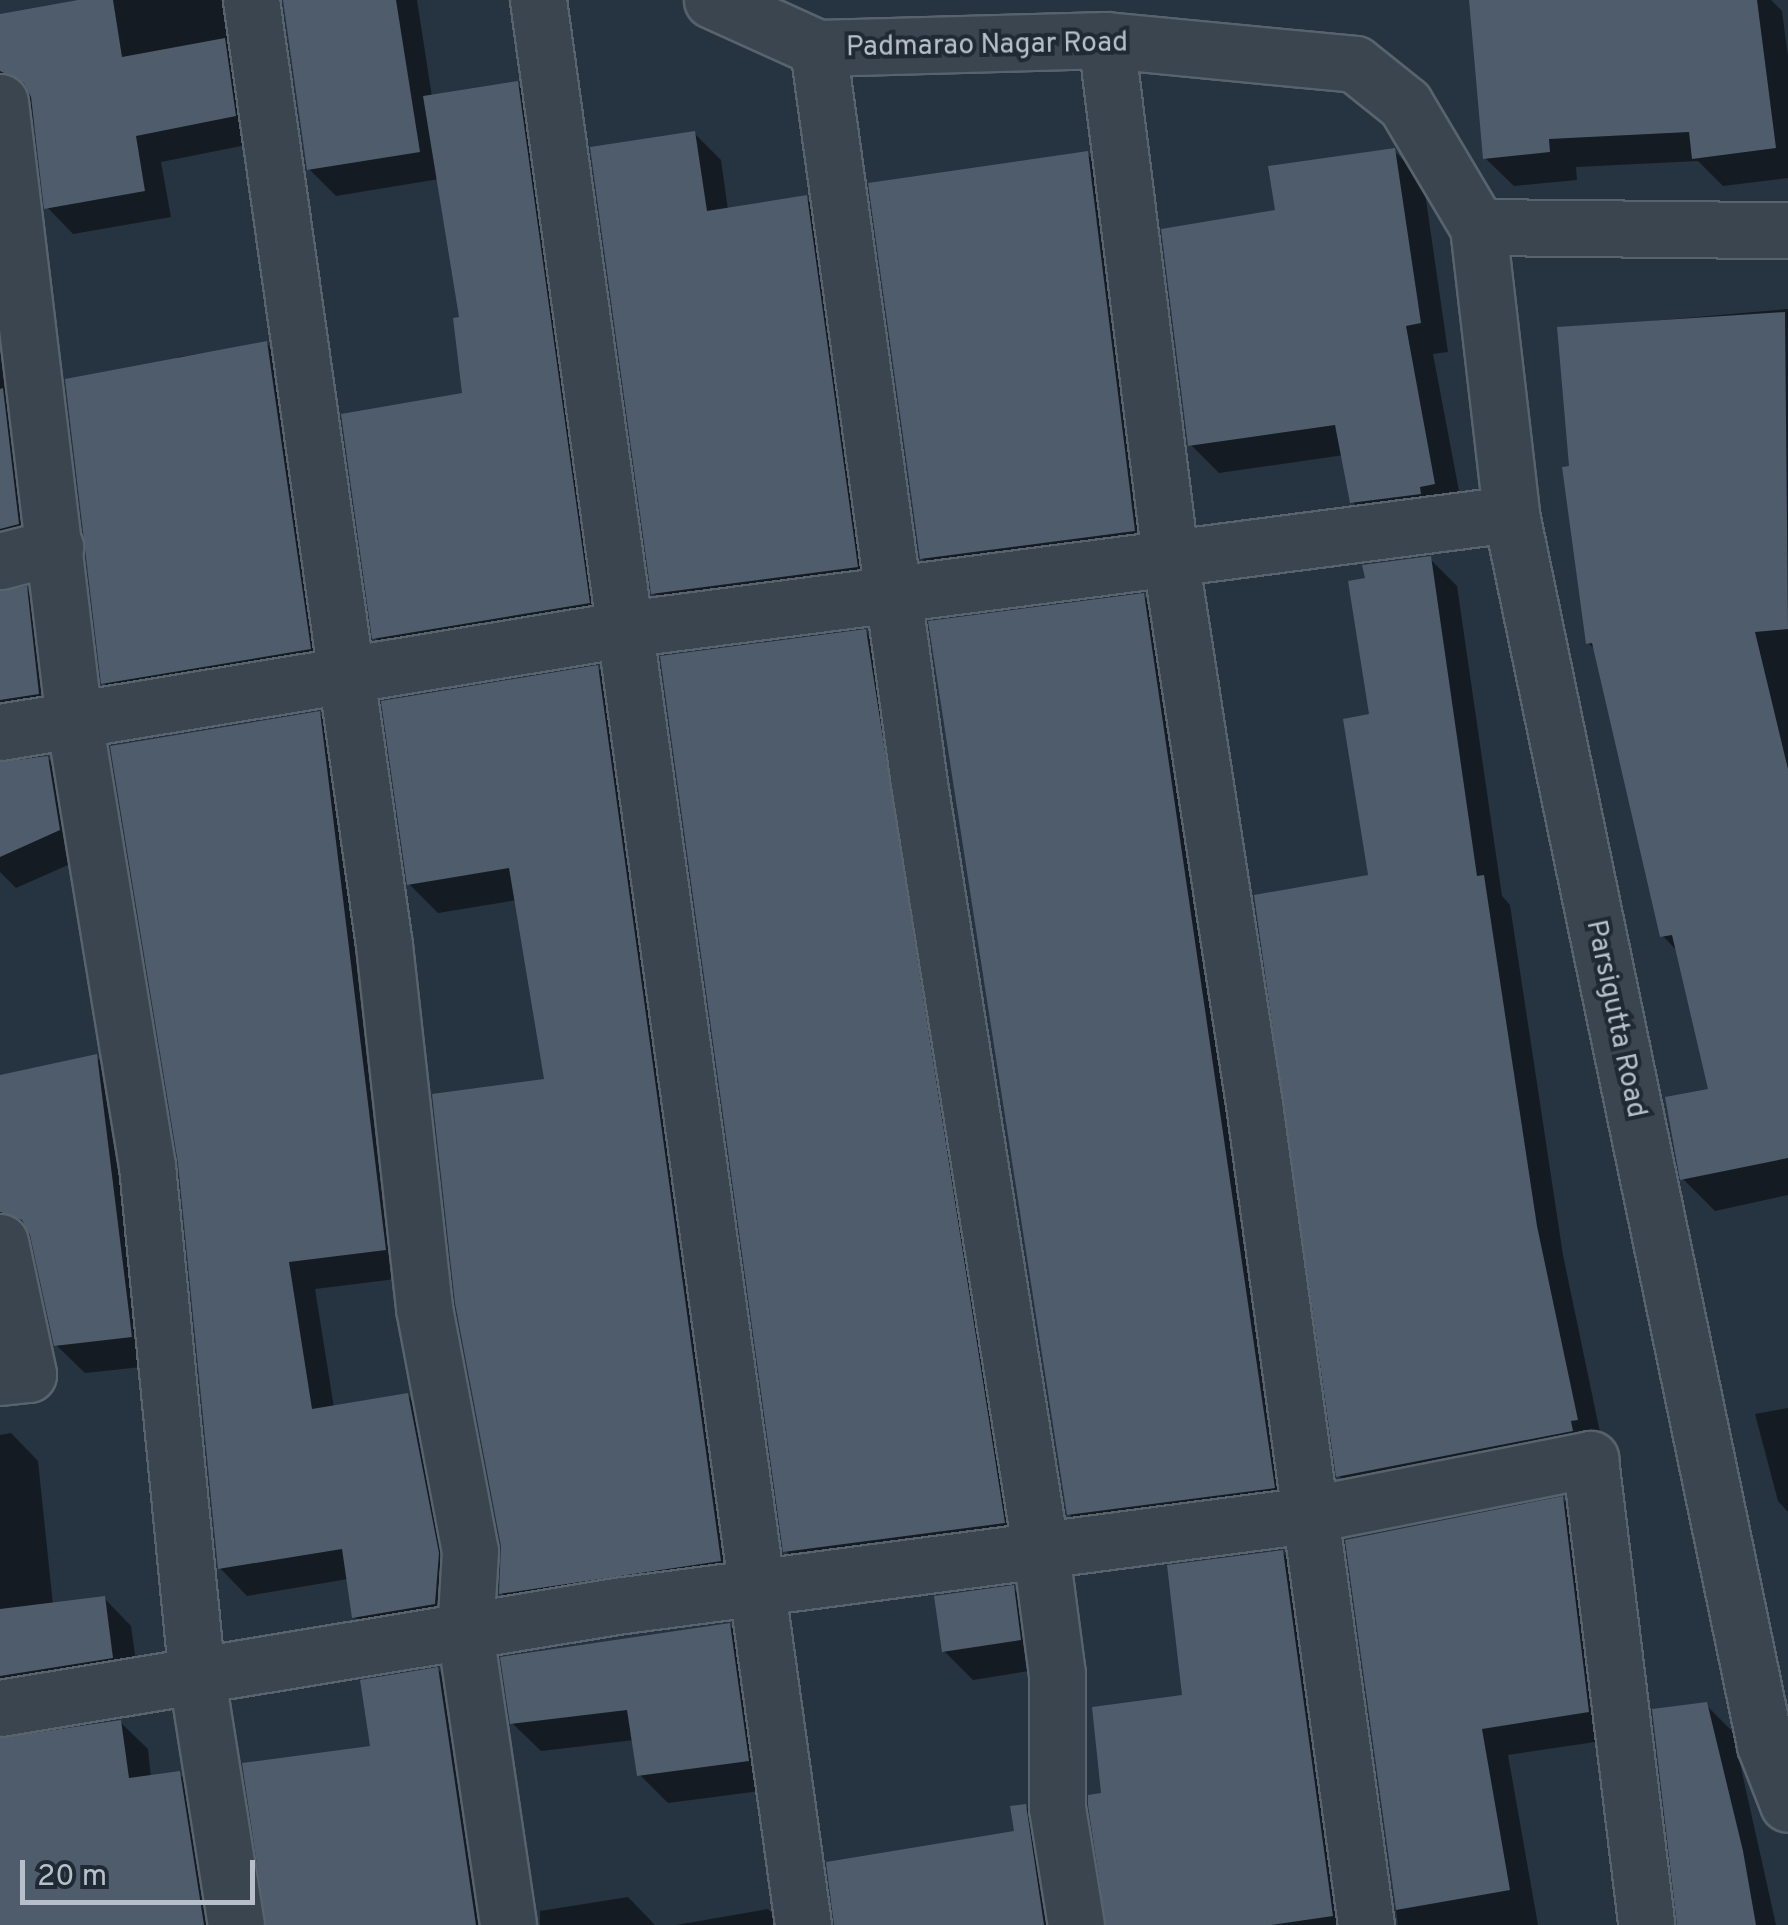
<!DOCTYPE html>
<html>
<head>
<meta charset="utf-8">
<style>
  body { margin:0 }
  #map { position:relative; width:1788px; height:1925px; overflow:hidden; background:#263340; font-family:Overpass,sans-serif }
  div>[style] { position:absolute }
  .shadow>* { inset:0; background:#0007 }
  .building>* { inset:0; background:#4f5c6b }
  .roads { filter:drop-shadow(2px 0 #58636d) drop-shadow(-2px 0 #58636d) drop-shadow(0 2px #58636d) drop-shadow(0 -2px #58636d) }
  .minor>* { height:55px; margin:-27.5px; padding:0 27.5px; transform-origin:27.5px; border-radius:27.5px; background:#3a4550 }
  .tertiary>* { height:55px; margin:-27.5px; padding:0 27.5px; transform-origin:27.5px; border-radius:27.5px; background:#3a4550 }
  span { translate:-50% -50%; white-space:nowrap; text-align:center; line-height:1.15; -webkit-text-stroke:8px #1f2a35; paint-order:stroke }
  .street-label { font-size:28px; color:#b7c0ca }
  .scale { position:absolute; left:20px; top:1860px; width:235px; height:45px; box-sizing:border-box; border:5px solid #b7c0ca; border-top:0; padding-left:12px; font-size:30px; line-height:35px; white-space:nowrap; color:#b7c0ca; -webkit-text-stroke:8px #1f2a35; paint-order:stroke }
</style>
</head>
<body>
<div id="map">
  <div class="shadow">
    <div style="clip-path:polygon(93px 0,265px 0,261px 142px,161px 162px,171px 217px,73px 234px,47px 207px,30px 99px,0 114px,0 16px)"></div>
    <div style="clip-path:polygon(285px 0,417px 0,432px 97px,517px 84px,544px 112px,616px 630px,402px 665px,375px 638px,465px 395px,462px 319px,439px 179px,336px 196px,309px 169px)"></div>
    <div style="clip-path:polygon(1471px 0,1771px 0,1782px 11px,1788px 57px,1788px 178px,1723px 186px,1698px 161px,1576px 167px,1577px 180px,1514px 186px,1485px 158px)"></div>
    <div style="clip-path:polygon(694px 133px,721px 160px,728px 210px,806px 198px,832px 224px,883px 593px,680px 619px,654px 593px)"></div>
    <div style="clip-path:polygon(0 140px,45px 550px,0 581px)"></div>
    <div style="clip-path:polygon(1394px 151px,1423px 179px,1448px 352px,1433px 354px,1463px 512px,1382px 531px,1353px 502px,1344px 455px,1219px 473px,1190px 444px,1278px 212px)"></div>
    <div style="clip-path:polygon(1087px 154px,1114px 180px,1160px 557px,948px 584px,922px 558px)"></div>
    <div style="clip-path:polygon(1788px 309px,1788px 1195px,1715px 1211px,1683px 1179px,1711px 1091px,1679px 953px,1663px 936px,1596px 650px,1588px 643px,1559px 329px)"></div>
    <div style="clip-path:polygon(267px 344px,295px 372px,338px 677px,132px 711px,104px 683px,178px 357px)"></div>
    <div style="clip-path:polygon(1430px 559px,1457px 586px,1502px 896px,1510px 905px,1563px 1255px,1603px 1447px,1366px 1503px,1339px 1476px,1371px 877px,1368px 581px)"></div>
    <div style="clip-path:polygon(26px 589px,52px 616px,65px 720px,0 751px,0 592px)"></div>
    <div style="clip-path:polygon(1143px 596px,1170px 623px,1300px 1514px,1096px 1541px,1069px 1514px)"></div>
    <div style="clip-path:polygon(865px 632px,892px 659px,1030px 1550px,813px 1578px,786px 1551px)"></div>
    <div style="clip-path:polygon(597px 668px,626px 696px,749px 1589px,530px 1621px,501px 1593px,547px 1081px,517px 900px,438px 913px,409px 884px)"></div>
    <div style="clip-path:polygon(319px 714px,346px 741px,412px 1277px,315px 1289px,334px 1408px,408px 1396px,435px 1423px,462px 1631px,381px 1644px,354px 1617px,348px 1579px,247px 1596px,220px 1568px)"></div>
    <div style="clip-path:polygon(47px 758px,74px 785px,86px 857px,16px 888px,0 872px,0 763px)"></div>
    <div style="clip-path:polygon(96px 1057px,125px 1086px,160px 1365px,85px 1373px,56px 1345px,34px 1241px,9px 1219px,0 1220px,0 1078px)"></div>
    <div style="clip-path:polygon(1788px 1408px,1788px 1512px,1778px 1501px,1755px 1414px)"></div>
    <div style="clip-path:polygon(11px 1433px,38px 1461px,53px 1605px,104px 1598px,131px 1626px,139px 1684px,0 1721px,0 1435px)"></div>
    <div style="clip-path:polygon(1562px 1499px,1589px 1526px,1615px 1739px,1508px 1755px,1538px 1925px,1398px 1925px,1348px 1542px)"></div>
    <div style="clip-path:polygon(1282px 1552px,1310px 1580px,1357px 1925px,1108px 1925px,1104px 1795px,1184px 1698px)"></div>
    <div style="clip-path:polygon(1013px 1588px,1042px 1617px,1048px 1668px,973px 1680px,944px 1651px)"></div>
    <div style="clip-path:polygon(729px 1625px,758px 1654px,776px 1789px,668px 1803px,639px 1774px,634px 1740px,541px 1751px,512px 1723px)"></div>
    <div style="clip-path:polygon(438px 1670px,465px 1697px,498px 1925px,268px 1925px,373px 1748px)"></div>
    <div style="clip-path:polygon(1706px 1705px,1733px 1732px,1776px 1925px,1678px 1925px)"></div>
    <div style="clip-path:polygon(120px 1722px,148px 1749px,151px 1778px,179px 1774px,206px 1801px,226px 1925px,0 1925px,0 1741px)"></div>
    <div style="clip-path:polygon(1025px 1806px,1052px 1833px,1069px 1925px,834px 1925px,829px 1864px,1017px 1833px)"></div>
    <div style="clip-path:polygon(628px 1897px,655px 1925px,540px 1925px,540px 1911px)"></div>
    <div style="clip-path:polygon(768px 1909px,784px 1925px,676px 1925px)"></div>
  </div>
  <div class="building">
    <div style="clip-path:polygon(78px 0,113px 0,122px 57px,225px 38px,236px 116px,136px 136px,145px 191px,44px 209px,31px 97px,24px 83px,0 71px,0 14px)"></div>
    <div style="clip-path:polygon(283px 0,396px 0,420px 152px,307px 170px)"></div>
    <div style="clip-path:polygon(1469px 0,1757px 0,1776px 148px,1692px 159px,1689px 132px,1549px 139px,1550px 152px,1483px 159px)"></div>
    <div style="clip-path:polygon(518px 81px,590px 603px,372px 639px,341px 414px,462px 393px,453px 318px,459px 317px,423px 96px)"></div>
    <div style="clip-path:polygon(695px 131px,707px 211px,807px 195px,858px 567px,651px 594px,590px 147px)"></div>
    <div style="clip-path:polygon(1395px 148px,1421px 323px,1406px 326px,1435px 484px,1420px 487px,1421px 494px,1350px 503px,1335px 425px,1188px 446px,1161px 229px,1275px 210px,1268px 166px)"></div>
    <div style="clip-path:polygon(1088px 151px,1135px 531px,920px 559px,868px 183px)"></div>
    <div style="clip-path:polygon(1785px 312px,1788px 629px,1755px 632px,1788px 769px,1788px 1158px,1680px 1180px,1665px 1097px,1708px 1089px,1672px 935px,1660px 937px,1592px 643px,1586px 644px,1562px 467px,1569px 466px,1557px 327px)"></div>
    <div style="clip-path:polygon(267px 341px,311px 649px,101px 684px,65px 379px)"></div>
    <div style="clip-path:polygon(3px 388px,19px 524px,0 529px,0 389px)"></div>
    <div style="clip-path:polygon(1431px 556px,1477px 876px,1484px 875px,1537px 1226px,1578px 1420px,1571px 1421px,1573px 1431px,1336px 1477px,1254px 895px,1368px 875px,1343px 719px,1369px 714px,1348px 581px,1365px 578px,1362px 565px)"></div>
    <div style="clip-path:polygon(27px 586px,39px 694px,0 700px,0 591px)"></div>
    <div style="clip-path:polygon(1144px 593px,1275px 1488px,1067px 1515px,928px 621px)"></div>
    <div style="clip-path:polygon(866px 629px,1005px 1523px,783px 1552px,660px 656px)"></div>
    <div style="clip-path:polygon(598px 665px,721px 1561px,499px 1594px,501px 1546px,455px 1303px,432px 1094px,544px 1079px,509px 868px,407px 885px,381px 701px)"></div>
    <div style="clip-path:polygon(320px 711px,386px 1250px,289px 1262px,312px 1409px,408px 1393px,439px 1553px,435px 1604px,352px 1618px,342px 1549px,218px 1569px,178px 1163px,110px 746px)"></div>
    <div style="clip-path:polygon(48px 756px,60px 830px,0 857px,0 762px)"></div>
    <div style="clip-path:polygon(97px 1054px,132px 1337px,54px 1346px,30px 1235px,22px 1220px,0 1212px,0 1075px)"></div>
    <div style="clip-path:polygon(1563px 1496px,1589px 1712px,1482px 1729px,1510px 1890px,1396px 1910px,1345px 1540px)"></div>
    <div style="clip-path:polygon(1283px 1550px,1333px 1916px,1271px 1925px,1106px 1925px,1088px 1805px,1088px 1795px,1101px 1793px,1092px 1707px,1182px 1695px,1167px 1565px)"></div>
    <div style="clip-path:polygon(1014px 1585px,1021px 1640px,942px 1652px,934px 1596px)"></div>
    <div style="clip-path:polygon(105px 1596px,113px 1658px,0 1676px,0 1609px)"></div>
    <div style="clip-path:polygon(730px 1623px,749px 1761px,637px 1776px,627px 1710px,510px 1724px,500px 1657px)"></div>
    <div style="clip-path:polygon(438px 1667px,476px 1925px,266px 1925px,242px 1763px,370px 1746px,360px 1680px)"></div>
    <div style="clip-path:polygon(1707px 1702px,1743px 1851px,1756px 1925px,1677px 1925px,1652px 1709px)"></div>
    <div style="clip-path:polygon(121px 1720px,129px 1778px,180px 1771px,204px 1925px,0 1925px,0 1738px)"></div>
    <div style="clip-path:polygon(1026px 1804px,1044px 1925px,834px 1925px,826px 1862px,1014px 1831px,1010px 1806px)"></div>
  </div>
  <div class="roads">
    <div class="minor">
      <div style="left:251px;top:0;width:954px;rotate:81.99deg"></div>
      <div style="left:384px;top:945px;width:365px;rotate:83.7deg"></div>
      <div style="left:424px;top:1308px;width:247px;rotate:79.3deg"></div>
      <div style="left:470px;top:1551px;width:82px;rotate:93.5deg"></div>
      <div style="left:465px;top:1633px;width:295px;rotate:81.6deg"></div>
      <div style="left:538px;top:0;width:1943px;rotate:82.16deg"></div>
      <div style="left:1106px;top:40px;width:521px;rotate:82.94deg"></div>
      <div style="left:1170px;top:557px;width:553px;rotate:81.27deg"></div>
      <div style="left:1254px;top:1104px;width:829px;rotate:82.23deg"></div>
      <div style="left:818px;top:48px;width:742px;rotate:82.18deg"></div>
      <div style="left:919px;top:783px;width:780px;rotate:81deg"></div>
      <div style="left:1041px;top:1553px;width:122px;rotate:82.5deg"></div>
      <div style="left:1057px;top:1674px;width:134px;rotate:90deg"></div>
      <div style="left:1057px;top:1808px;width:119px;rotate:80.8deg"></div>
      <div style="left:0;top:102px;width:622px;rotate:83.17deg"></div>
      <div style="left:74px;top:720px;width:452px;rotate:80.7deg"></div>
      <div style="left:147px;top:1166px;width:515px;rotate:84.43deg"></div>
      <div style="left:197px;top:1679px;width:249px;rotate:81deg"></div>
      <div style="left:0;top:561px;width:57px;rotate:-14.3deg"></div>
      <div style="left:0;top:732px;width:633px;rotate:-9.36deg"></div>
      <div style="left:625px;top:629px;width:893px;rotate:-7.4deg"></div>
      <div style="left:0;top:1242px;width:135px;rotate:78deg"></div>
      <div style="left:28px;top:1374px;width:28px;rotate:174deg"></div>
      <div style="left:0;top:1708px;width:624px;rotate:-9.4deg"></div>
      <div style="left:616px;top:1606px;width:698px;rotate:-7.49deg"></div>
      <div style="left:1308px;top:1515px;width:288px;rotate:-11.2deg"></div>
      <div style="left:1590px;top:1459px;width:469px;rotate:83.1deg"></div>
    </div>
    <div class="tertiary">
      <div style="left:712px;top:0;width:116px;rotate:24.4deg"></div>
      <div style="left:818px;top:48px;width:288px;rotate:-1.6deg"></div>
      <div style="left:1106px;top:40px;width:250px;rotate:5.5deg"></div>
      <div style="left:1355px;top:64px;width:64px;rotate:38.7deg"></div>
      <div style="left:1405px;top:104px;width:143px;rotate:59.3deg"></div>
      <div style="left:1478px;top:227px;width:310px;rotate:0.6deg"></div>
      <div style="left:1478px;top:227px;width:289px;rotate:83.4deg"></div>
      <div style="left:1511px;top:514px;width:1257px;rotate:78.34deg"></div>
      <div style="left:1765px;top:1745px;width:63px;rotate:68.7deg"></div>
    </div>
  </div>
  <div class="street-label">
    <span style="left:987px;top:46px;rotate:-1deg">Padmarao Nagar Road</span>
    <span style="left:1615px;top:1019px;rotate:78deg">Parsigutta Road</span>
  </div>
  <div class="scale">20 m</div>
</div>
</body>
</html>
